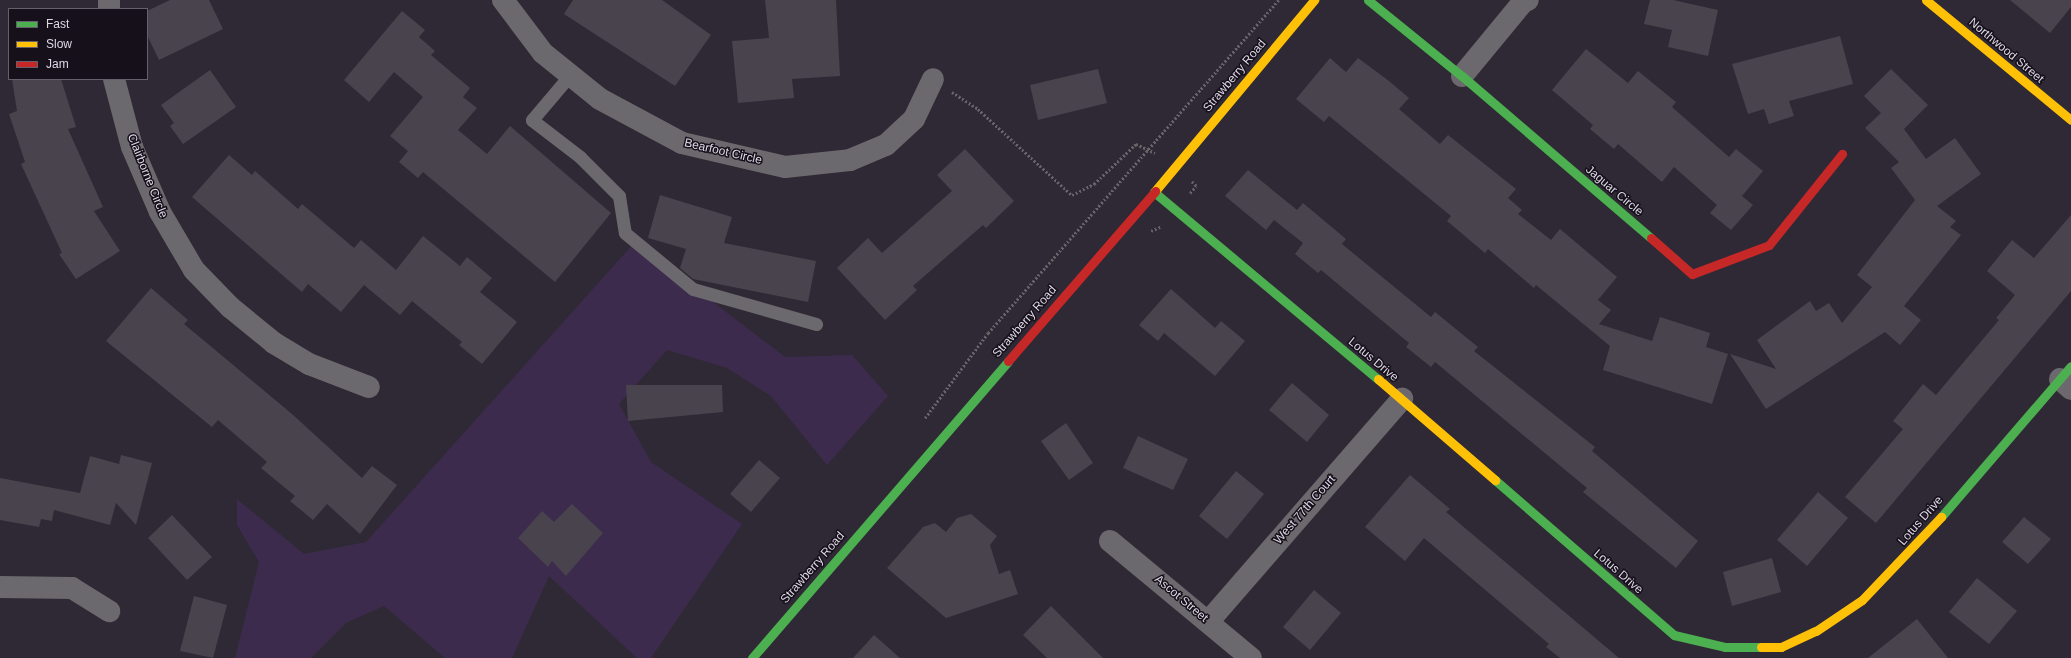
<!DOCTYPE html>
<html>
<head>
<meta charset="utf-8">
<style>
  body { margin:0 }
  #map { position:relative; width:2071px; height:658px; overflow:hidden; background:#2f2935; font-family:Arial,sans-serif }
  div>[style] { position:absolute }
  .green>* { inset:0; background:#3c2b4d }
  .building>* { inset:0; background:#48434c }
  .path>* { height:2.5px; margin-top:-1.25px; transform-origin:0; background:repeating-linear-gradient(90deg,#666369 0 2px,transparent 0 4px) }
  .lane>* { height:13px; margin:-6.5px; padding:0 6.5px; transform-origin:6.5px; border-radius:6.5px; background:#6b696e }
  .street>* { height:22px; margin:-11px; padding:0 11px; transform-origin:11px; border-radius:11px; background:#6b696e }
  .fast>* { height:9px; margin:-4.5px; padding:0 4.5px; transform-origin:4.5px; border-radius:4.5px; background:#4caf50 }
  .slow>* { height:9px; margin:-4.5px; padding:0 4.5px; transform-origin:4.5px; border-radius:4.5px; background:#ffc107 }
  .jam>* { height:9px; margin:-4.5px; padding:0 4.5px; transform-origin:4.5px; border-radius:4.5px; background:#c62828 }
  span { translate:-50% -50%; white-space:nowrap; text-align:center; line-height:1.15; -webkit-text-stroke:3px #15101a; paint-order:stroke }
  .street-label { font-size:12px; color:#dfd8e7 }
  .legend { position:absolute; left:8px; top:8px; width:140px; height:72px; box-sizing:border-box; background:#15101a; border:1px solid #66606c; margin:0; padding:5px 7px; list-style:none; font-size:12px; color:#dfd8e7 }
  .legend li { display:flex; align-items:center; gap:8px; height:20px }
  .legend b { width:20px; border:1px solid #66606c }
</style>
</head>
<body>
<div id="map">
  <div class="green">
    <div style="clip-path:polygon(635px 242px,785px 357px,852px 355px,888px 396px,827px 465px,771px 396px,727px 368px,667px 350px,619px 404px,651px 462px,742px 524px,651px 658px,637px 658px,549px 576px,512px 658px,445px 658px,384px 606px,346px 623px,311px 658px,235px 658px,259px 562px,237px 525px,237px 499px,304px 554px,366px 542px)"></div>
  </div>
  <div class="building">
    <div style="clip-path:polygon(170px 0,209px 0,223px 29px,159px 60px,147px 35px,147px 11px)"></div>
    <div style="clip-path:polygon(573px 0,662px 0,711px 35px,675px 86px,564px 14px)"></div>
    <div style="clip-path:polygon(765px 0,836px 0,840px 76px,792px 79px,794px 98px,738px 103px,732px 41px,769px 38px)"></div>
    <div style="clip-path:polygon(1650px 0,1673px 0,1718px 10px,1708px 56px,1668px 47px,1672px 30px,1644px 24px)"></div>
    <div style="clip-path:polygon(2010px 0,2071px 0,2071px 7px,2050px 33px)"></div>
    <div style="clip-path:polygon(402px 11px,425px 30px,419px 37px,435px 51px,431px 55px,470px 88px,463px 97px,477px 108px,458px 130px,487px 154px,510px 126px,611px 213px,555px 282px,423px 172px,418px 178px,399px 162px,408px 151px,390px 136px,423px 97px,394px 72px,369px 102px,344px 80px)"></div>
    <div style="clip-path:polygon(1840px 36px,1853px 84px,1789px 101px,1794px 116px,1769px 124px,1764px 109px,1748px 114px,1732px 64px)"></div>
    <div style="clip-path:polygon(1586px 49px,1628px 83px,1638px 71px,1676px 102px,1672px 107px,1729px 157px,1736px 149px,1763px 171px,1742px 196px,1753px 205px,1731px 230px,1710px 213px,1717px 205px,1674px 167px,1662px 182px,1618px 144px,1614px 149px,1590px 129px,1593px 125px,1552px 90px)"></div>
    <div style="clip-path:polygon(1330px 58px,1346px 72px,1358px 58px,1389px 81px,1409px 98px,1399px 109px,1440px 144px,1448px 135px,1516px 189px,1508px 198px,1522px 210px,1518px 214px,1551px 240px,1560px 229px,1617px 277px,1598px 300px,1611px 310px,1599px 324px,1652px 341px,1660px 317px,1710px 333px,1706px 347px,1728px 354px,1712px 404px,1603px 370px,1610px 346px,1536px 285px,1534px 288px,1488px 249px,1485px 253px,1447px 221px,1451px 216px,1329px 116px,1324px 122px,1296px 99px)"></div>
    <div style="clip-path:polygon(1098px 69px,1107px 103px,1038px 120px,1030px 85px)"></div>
    <div style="clip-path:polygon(1891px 69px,1928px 105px,1904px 129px,1926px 159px,1955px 138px,1981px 174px,1937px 206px,1956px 221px,1950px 227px,1961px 235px,1904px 306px,1921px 320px,1900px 345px,1885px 332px,1766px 409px,1730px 354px,1776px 369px,1757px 340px,1810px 301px,1816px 311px,1829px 303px,1842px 323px,1872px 287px,1857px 275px,1915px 200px,1891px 168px,1899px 162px,1865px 128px,1881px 113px,1864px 96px)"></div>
    <div style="clip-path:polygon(210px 70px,236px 107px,183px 144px,170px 126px,174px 123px,161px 105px)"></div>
    <div style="clip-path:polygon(12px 79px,61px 79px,76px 127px,68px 129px,103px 207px,94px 211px,120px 251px,76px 279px,59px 254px,62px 253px,21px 164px,25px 162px,9px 114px,17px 111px)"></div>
    <div style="clip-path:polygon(965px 149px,1014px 201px,986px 228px,983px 225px,913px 286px,917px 290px,885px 320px,837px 268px,868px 238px,882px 253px,952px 191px,937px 175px)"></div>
    <div style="clip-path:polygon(229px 155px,252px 175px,255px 171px,298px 209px,302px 204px,354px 248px,361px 240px,396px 270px,423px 236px,460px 266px,467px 257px,492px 278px,480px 292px,517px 322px,482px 364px,459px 345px,462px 342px,412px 301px,400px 315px,364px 285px,341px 312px,308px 284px,302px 292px,192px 197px)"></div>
    <div style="clip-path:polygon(1248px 170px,1297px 210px,1303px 203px,1346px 239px,1342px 244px,1431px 317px,1435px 312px,1478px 347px,1474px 351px,1595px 447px,1592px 451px,1698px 541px,1676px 568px,1583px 492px,1587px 488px,1435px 362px,1431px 367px,1406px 347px,1409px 343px,1321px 270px,1318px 273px,1295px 254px,1303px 243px,1274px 220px,1266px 230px,1225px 196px)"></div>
    <div style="clip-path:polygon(660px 195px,732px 217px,724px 243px,816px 261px,808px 302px,693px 279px,680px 268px,686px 249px,648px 238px)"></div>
    <div style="clip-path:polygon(2071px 215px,2071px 291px,1876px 523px,1845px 497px,1903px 429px,1893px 421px,1923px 384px,1936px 395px,1999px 320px,1996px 318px,2015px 295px,1987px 271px,2012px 240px,2034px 258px)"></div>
    <div style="clip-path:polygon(151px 288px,188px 320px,184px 324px,292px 414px,362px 478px,372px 466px,397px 485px,360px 534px,327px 504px,313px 520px,290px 501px,295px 496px,261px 468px,267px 462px,218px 420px,212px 427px,106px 341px)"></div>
    <div style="clip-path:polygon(1171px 289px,1215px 328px,1221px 321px,1245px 341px,1215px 376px,1164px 333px,1158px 341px,1139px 325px)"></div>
    <div style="clip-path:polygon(1292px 383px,1329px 415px,1307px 442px,1269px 410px)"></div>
    <div style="clip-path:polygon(626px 385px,722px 385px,723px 412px,628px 421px)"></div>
    <div style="clip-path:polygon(1066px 423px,1093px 463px,1069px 480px,1041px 441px)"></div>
    <div style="clip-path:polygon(1138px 436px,1188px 459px,1173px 490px,1123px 468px)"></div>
    <div style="clip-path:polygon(121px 455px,152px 463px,136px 525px,116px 503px,110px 525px,54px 510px,52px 521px,41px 519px,39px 527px,0 520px,0 478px,80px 493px,90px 456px,119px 464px)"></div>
    <div style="clip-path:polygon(759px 460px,780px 478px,751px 512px,730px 494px)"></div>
    <div style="clip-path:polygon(1236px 471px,1264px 494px,1227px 539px,1199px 516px)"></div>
    <div style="clip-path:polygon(1410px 475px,1450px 509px,1446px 512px,1619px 658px,1560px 658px,1546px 647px,1549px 644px,1424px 538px,1405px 561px,1365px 527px)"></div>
    <div style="clip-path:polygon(1818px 492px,1848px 518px,1807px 566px,1777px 540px)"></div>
    <div style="clip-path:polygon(572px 504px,603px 533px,566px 576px,552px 561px,548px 567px,518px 538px,542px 511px,554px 522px)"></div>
    <div style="clip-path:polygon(971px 514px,997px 536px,990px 545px,999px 574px,1010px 570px,1018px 594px,946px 618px,887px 568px,923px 527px,935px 523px,946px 532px,957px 518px)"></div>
    <div style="clip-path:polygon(172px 515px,212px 557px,187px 580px,148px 538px)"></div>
    <div style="clip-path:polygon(2024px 517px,2051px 539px,2028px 564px,2002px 542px)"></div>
    <div style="clip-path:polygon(1772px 558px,1781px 592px,1732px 606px,1723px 572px)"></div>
    <div style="clip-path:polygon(1977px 578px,2017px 611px,1989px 644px,1949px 612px)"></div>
    <div style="clip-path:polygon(1314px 590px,1341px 613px,1310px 650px,1283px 627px)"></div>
    <div style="clip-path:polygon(194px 596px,227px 605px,213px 658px,180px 651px)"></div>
    <div style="clip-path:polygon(1051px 606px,1103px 658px,1047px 658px,1023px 635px)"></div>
    <div style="clip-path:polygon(1917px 619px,1948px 658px,1868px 658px)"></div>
    <div style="clip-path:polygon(874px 635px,900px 658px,853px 658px)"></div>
  </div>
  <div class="path">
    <div style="left:952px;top:92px;width:31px;rotate:33deg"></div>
    <div style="left:978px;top:109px;width:127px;rotate:42.5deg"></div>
    <div style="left:1072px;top:195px;width:25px;rotate:-27deg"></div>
    <div style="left:1094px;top:184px;width:58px;rotate:-43.6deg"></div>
    <div style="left:1136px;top:144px;width:21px;rotate:25deg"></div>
    <div style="left:1190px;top:193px;width:9px;rotate:-49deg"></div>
    <div style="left:1196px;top:186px;width:6px;rotate:-135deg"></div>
    <div style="left:1151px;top:231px;width:10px;rotate:-24deg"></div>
    <div style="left:925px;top:418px;width:106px;rotate:-53.5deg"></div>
    <div style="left:988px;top:333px;width:442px;rotate:-48.9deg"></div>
  </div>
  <div class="lane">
    <div style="left:570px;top:75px;width:59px;rotate:130.2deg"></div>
    <div style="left:532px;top:120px;width:61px;rotate:37.6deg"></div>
    <div style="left:580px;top:157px;width:55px;rotate:45deg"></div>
    <div style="left:619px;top:196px;width:37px;rotate:81deg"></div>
    <div style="left:625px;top:233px;width:88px;rotate:39.5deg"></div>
    <div style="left:693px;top:289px;width:128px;rotate:15.9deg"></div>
  </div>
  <div class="street">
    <div style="left:109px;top:0;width:9px;rotate:90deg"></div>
    <div style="left:503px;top:0;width:66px;rotate:53deg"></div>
    <div style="left:543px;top:53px;width:73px;rotate:38.9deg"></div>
    <div style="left:600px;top:99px;width:93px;rotate:28.2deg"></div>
    <div style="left:682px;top:143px;width:106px;rotate:13.1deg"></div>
    <div style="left:785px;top:167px;width:65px;rotate:-6.1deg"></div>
    <div style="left:850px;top:160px;width:39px;rotate:-23deg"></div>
    <div style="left:886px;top:145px;width:38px;rotate:-43deg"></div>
    <div style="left:914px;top:119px;width:44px;rotate:-64.6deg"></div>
    <div style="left:1462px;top:76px;width:96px;rotate:-50.5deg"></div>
    <div style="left:1523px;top:2px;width:5px;rotate:-22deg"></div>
    <div style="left:114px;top:79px;width:70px;rotate:75.2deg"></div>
    <div style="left:132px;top:147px;width:71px;rotate:66.7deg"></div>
    <div style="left:160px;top:212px;width:67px;rotate:59.6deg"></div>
    <div style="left:194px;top:270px;width:52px;rotate:45.8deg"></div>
    <div style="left:230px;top:307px;width:57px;rotate:39.3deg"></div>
    <div style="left:274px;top:343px;width:41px;rotate:31deg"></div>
    <div style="left:309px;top:364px;width:64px;rotate:21deg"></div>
    <div style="left:2060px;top:379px;width:15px;rotate:42deg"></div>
    <div style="left:1110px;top:541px;width:183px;rotate:39.7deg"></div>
    <div style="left:0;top:587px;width:72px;rotate:0.8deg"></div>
    <div style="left:72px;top:588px;width:44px;rotate:31.9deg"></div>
    <div style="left:1208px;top:622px;width:296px;rotate:-49deg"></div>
  </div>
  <div class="fast">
    <div style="left:1368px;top:0;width:121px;rotate:39deg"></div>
    <div style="left:1462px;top:76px;width:249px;rotate:40.6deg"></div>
    <div style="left:1154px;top:192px;width:292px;rotate:39.9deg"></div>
    <div style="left:1495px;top:480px;width:237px;rotate:40.9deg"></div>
    <div style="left:1674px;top:635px;width:52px;rotate:13.2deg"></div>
    <div style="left:1725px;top:647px;width:36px"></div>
    <div style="left:1941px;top:517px;width:199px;rotate:-49.3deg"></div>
    <div style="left:752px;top:658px;width:392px;rotate:-49.2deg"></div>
  </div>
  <div class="slow">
    <div style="left:1926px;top:0;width:188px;rotate:39.6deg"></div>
    <div style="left:1155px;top:191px;width:249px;rotate:-50.2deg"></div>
    <div style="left:1378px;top:379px;width:155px;rotate:40.8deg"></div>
    <div style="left:1761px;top:647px;width:20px"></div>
    <div style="left:1781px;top:647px;width:38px;rotate:-25deg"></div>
    <div style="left:1816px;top:631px;width:55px;rotate:-34deg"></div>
    <div style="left:1862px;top:600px;width:115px;rotate:-46.4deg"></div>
  </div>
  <div class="jam">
    <div style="left:1651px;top:238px;width:55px;rotate:41.3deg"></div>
    <div style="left:1692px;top:274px;width:82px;rotate:-20.6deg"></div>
    <div style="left:1769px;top:245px;width:117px;rotate:-51.3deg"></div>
    <div style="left:1008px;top:361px;width:225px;rotate:-49.1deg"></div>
  </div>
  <div class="street-label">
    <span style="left:2006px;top:51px;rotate:40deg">Northwood Street</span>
    <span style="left:1235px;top:76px;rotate:-50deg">Strawberry Road</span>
    <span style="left:723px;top:152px;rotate:13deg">Bearfoot Circle</span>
    <span style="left:147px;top:176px;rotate:68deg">Clairborne Circle</span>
    <span style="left:1614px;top:191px;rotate:40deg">Jaguar Circle</span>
    <span style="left:1025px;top:322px;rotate:-49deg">Strawberry Road</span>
    <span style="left:1373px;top:360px;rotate:40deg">Lotus Drive</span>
    <span style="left:1305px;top:510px;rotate:-49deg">West 77th Court</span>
    <span style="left:1921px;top:521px;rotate:-49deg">Lotus Drive</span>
    <span style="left:813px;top:568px;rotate:-49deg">Strawberry Road</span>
    <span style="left:1618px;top:572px;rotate:41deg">Lotus Drive</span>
    <span style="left:1181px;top:599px;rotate:40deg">Ascot Street</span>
  </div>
  <ul class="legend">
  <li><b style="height:5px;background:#4caf50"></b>Fast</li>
  <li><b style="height:5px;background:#ffc107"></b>Slow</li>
  <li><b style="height:5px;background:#c62828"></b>Jam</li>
  </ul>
</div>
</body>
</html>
